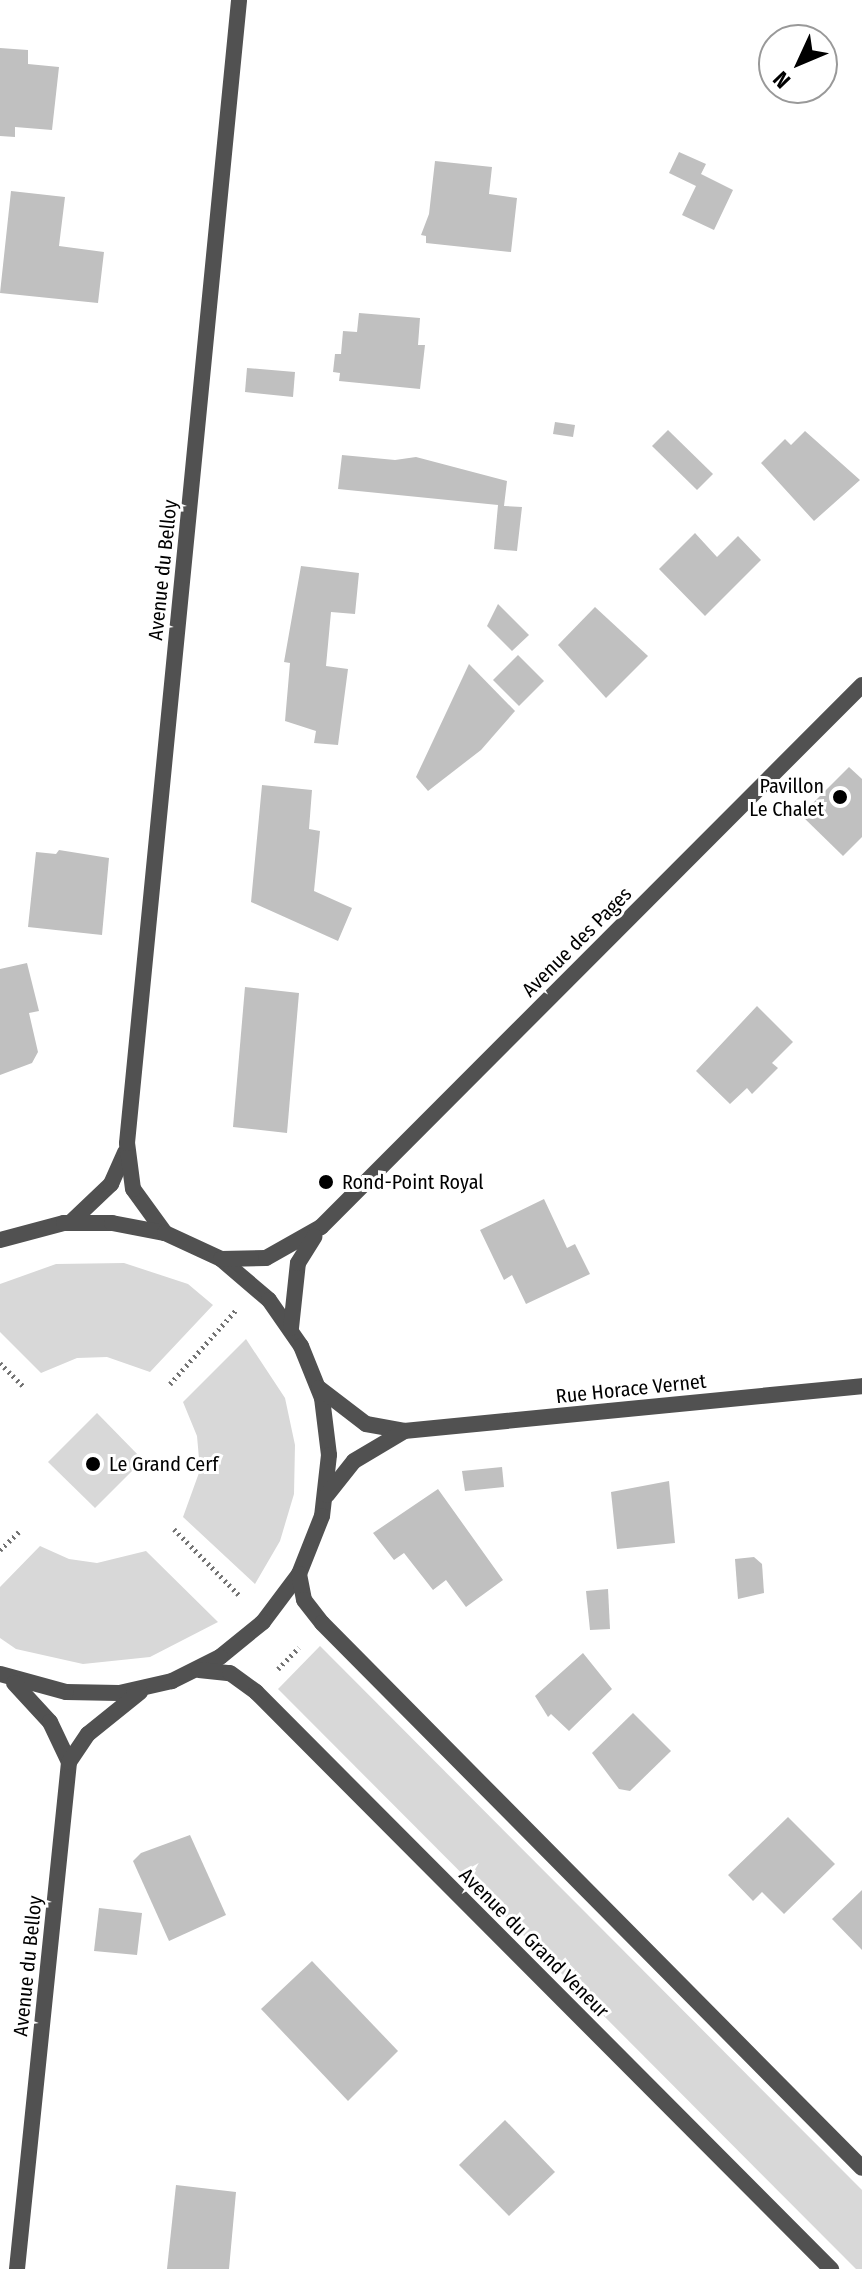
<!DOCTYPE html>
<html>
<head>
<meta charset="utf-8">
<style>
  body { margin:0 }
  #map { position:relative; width:862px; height:2269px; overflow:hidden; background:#fff; font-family:"Fira Sans Condensed",sans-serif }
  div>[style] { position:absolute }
  .green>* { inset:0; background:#d8d8d8 }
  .building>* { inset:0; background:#c0c0c0 }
  .path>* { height:5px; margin-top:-2.5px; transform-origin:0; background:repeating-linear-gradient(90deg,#737373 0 2px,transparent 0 6px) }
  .minor>* { height:16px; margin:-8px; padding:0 8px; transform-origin:8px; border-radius:8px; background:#515151 }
  .dots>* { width:22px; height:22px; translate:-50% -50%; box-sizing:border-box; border:4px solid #fff; border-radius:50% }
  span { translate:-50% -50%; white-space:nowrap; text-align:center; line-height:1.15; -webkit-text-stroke:6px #fff; paint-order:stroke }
  .street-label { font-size:20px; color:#000 }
  .poi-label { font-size:20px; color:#000 }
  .right { translate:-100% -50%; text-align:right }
  .left { translate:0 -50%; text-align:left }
  .north { position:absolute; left:758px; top:24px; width:80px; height:80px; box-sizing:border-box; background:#fff; border:2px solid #999; border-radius:50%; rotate:226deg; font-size:22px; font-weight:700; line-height:32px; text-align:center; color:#000 }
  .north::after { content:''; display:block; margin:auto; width:28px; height:36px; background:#000; clip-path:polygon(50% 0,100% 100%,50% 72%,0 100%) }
</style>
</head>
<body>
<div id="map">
  <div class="green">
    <div style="clip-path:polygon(124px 1263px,188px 1284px,213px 1305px,150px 1372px,107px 1357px,77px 1358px,41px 1373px,0 1332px,0 1284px,56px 1264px)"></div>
    <div style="clip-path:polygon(246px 1339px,285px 1398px,295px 1445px,294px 1494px,280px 1541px,255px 1584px,183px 1517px,200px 1470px,197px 1436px,183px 1402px)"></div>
    <div style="clip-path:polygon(97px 1413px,143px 1460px,95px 1508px,48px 1462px)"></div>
    <div style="clip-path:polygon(40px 1546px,69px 1559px,97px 1563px,146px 1551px,218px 1622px,150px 1657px,83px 1664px,16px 1649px,0 1638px,0 1587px)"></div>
    <div style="clip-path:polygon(320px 1646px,862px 2190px,862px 2269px,856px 2269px,278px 1689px)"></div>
  </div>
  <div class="building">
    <div style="clip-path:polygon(0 48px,28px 50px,28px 64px,59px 67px,52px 130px,15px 127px,15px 137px,0 136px)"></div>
    <div style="clip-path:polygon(679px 152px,706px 164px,701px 174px,733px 190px,714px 230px,682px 215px,696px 186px,669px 173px)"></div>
    <div style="clip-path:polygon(435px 161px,492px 167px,489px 194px,517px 198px,511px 252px,426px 243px,426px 236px,421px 235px,429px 214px)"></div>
    <div style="clip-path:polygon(11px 191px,65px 197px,59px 246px,104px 252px,98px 303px,0 293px)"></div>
    <div style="clip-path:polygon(359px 313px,420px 318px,418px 345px,425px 345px,420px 389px,339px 381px,340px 373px,333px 372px,335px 354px,341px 354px,343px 331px,357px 332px)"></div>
    <div style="clip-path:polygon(247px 368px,295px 372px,293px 397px,245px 392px)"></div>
    <div style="clip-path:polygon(555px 422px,575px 425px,573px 437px,553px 434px)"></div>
    <div style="clip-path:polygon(668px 430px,713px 474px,697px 490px,652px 446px)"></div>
    <div style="clip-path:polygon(805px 431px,860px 480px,814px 521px,761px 463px,785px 439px,791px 445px)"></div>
    <div style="clip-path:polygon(342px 455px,395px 460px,416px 457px,507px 481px,504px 506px,522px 507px,517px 551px,494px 549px,498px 505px,338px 489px)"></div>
    <div style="clip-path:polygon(695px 533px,717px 557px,738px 536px,761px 560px,705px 616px,659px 569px)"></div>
    <div style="clip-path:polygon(301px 566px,359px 573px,355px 614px,331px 612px,326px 666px,348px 669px,338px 745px,314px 743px,316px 731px,285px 721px,290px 663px,284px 662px)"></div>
    <div style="clip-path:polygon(498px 604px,529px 635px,512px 651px,487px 626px)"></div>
    <div style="clip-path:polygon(595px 607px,648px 656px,606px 698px,558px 645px)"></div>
    <div style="clip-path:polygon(518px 655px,544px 681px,519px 706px,493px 680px)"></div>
    <div style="clip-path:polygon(469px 664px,515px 711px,481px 750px,428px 791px,416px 777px)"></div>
    <div style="clip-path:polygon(849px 767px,862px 779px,862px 837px,843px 856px,801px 815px)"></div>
    <div style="clip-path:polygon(262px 785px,312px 790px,309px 829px,320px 831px,314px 891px,352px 908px,338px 941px,251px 902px)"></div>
    <div style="clip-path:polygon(59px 850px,109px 858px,102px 935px,28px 927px,36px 852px,56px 854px)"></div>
    <div style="clip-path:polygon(27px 963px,39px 1011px,29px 1013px,38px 1052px,32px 1063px,0 1075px,0 969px)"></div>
    <div style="clip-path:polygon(245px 987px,299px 993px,287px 1133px,233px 1127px)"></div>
    <div style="clip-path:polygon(757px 1006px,793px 1042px,772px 1063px,778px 1068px,752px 1094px,747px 1088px,730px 1104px,696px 1071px)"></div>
    <div style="clip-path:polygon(544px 1199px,567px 1248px,575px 1244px,590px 1274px,526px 1304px,512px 1275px,504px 1280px,480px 1230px)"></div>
    <div style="clip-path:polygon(502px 1467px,504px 1487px,465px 1491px,462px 1471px)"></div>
    <div style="clip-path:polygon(669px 1481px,675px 1543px,617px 1549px,611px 1492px)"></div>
    <div style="clip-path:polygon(438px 1489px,503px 1580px,466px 1607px,446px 1580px,433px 1590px,404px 1553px,394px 1560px,373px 1533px)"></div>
    <div style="clip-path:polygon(754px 1557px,762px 1564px,764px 1593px,738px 1599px,735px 1559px)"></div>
    <div style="clip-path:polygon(608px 1589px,610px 1629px,590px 1630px,586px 1591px)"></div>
    <div style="clip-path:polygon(583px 1653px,612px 1689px,569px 1731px,551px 1714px,548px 1717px,535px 1696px)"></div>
    <div style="clip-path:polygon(633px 1713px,671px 1751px,630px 1791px,619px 1789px,592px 1753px)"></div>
    <div style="clip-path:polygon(788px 1817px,835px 1864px,784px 1914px,762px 1892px,753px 1901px,728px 1875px)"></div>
    <div style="clip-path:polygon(190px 1835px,226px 1915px,169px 1941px,133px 1861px,141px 1853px)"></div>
    <div style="clip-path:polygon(862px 1890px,862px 1950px,832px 1919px)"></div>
    <div style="clip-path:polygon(99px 1908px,142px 1913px,137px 1955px,94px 1951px)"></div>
    <div style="clip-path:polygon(312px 1961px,398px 2051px,348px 2101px,261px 2009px)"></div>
    <div style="clip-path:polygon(505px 2120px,555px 2172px,509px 2216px,459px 2165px)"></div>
    <div style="clip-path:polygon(176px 2185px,236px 2192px,229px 2269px,167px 2269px)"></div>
  </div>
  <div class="path">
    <div style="left:0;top:1363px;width:34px;rotate:45deg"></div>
    <div style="left:170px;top:1384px;width:99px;rotate:-48.3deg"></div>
    <div style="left:174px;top:1529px;width:95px;rotate:45.4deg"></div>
    <div style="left:0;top:1550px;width:29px;rotate:-44deg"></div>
    <div style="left:278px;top:1669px;width:30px;rotate:-46deg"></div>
  </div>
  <div class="minor">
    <div style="left:70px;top:1223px;width:57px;rotate:-43.6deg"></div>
    <div style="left:111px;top:1184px;width:35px;rotate:-66deg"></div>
    <div style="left:165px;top:1233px;width:54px;rotate:-126deg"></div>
    <div style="left:133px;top:1189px;width:46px;rotate:-97.4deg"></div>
    <div style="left:127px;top:1143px;width:1148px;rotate:-84.4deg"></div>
    <div style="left:0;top:1240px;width:66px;rotate:-14.9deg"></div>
    <div style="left:64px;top:1223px;width:48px"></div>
    <div style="left:112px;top:1223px;width:54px;rotate:10.7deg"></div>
    <div style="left:165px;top:1233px;width:62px;rotate:24.9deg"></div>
    <div style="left:221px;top:1259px;width:63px;rotate:40.5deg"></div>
    <div style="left:269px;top:1300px;width:56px;rotate:55.2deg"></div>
    <div style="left:301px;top:1346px;width:56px;rotate:68deg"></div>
    <div style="left:322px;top:1398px;width:57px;rotate:83deg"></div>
    <div style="left:329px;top:1455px;width:61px;rotate:96.5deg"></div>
    <div style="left:322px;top:1516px;width:62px;rotate:111.6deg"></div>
    <div style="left:299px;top:1574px;width:60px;rotate:126.9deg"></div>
    <div style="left:263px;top:1622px;width:55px;rotate:140.9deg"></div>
    <div style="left:220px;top:1657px;width:54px;rotate:153.4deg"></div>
    <div style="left:172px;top:1681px;width:54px;rotate:167.2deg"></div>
    <div style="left:119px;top:1693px;width:53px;rotate:-178.9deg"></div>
    <div style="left:66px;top:1692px;width:68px;rotate:-164.7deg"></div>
    <div style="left:221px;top:1259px;width:45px;rotate:-1.3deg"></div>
    <div style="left:266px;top:1258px;width:63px;rotate:-29.4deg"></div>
    <div style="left:321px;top:1227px;width:766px;rotate:-45.05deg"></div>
    <div style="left:291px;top:1328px;width:65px;rotate:-83.9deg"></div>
    <div style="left:298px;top:1263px;width:31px;rotate:-58deg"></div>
    <div style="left:319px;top:1388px;width:59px;rotate:37.5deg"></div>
    <div style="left:366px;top:1424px;width:39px;rotate:10deg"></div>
    <div style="left:404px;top:1431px;width:460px;rotate:-5.6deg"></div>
    <div style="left:327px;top:1495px;width:43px;rotate:-51.5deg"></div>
    <div style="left:354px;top:1461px;width:57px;rotate:-30.6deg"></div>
    <div style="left:299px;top:1574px;width:26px;rotate:79deg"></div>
    <div style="left:304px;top:1600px;width:29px;rotate:52deg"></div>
    <div style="left:322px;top:1623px;width:767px;rotate:45.26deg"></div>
    <div style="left:199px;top:1670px;width:31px;rotate:6deg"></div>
    <div style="left:230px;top:1673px;width:32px;rotate:36deg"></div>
    <div style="left:256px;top:1692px;width:815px;rotate:45.1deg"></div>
    <div style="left:14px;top:1683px;width:53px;rotate:47.3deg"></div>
    <div style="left:50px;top:1722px;width:44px;rotate:64.6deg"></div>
    <div style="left:17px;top:2269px;width:510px;rotate:-84.14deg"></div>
    <div style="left:69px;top:1762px;width:34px;rotate:-56deg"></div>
    <div style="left:88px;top:1734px;width:67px;rotate:-38.9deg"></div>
  </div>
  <div class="dots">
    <div style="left:840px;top:797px;background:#000"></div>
    <div style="left:326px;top:1182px;background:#000"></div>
    <div style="left:93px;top:1464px;background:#000"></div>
  </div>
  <div class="street-label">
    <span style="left:163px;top:570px;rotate:-84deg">Avenue du Belloy</span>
    <span style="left:577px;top:942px;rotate:-45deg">Avenue des Pages</span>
    <span style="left:631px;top:1389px;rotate:-6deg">Rue Horace Vernet</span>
    <span style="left:534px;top:1943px;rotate:45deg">Avenue du Grand Veneur</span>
    <span style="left:28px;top:1966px;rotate:-84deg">Avenue du Belloy</span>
  </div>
  <div class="poi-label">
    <span class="right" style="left:824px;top:798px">Pavillon<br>Le Chalet</span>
    <span class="left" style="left:342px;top:1182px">Rond-Point Royal</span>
    <span class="left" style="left:109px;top:1464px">Le Grand Cerf</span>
  </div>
  <div class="north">N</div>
</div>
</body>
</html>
